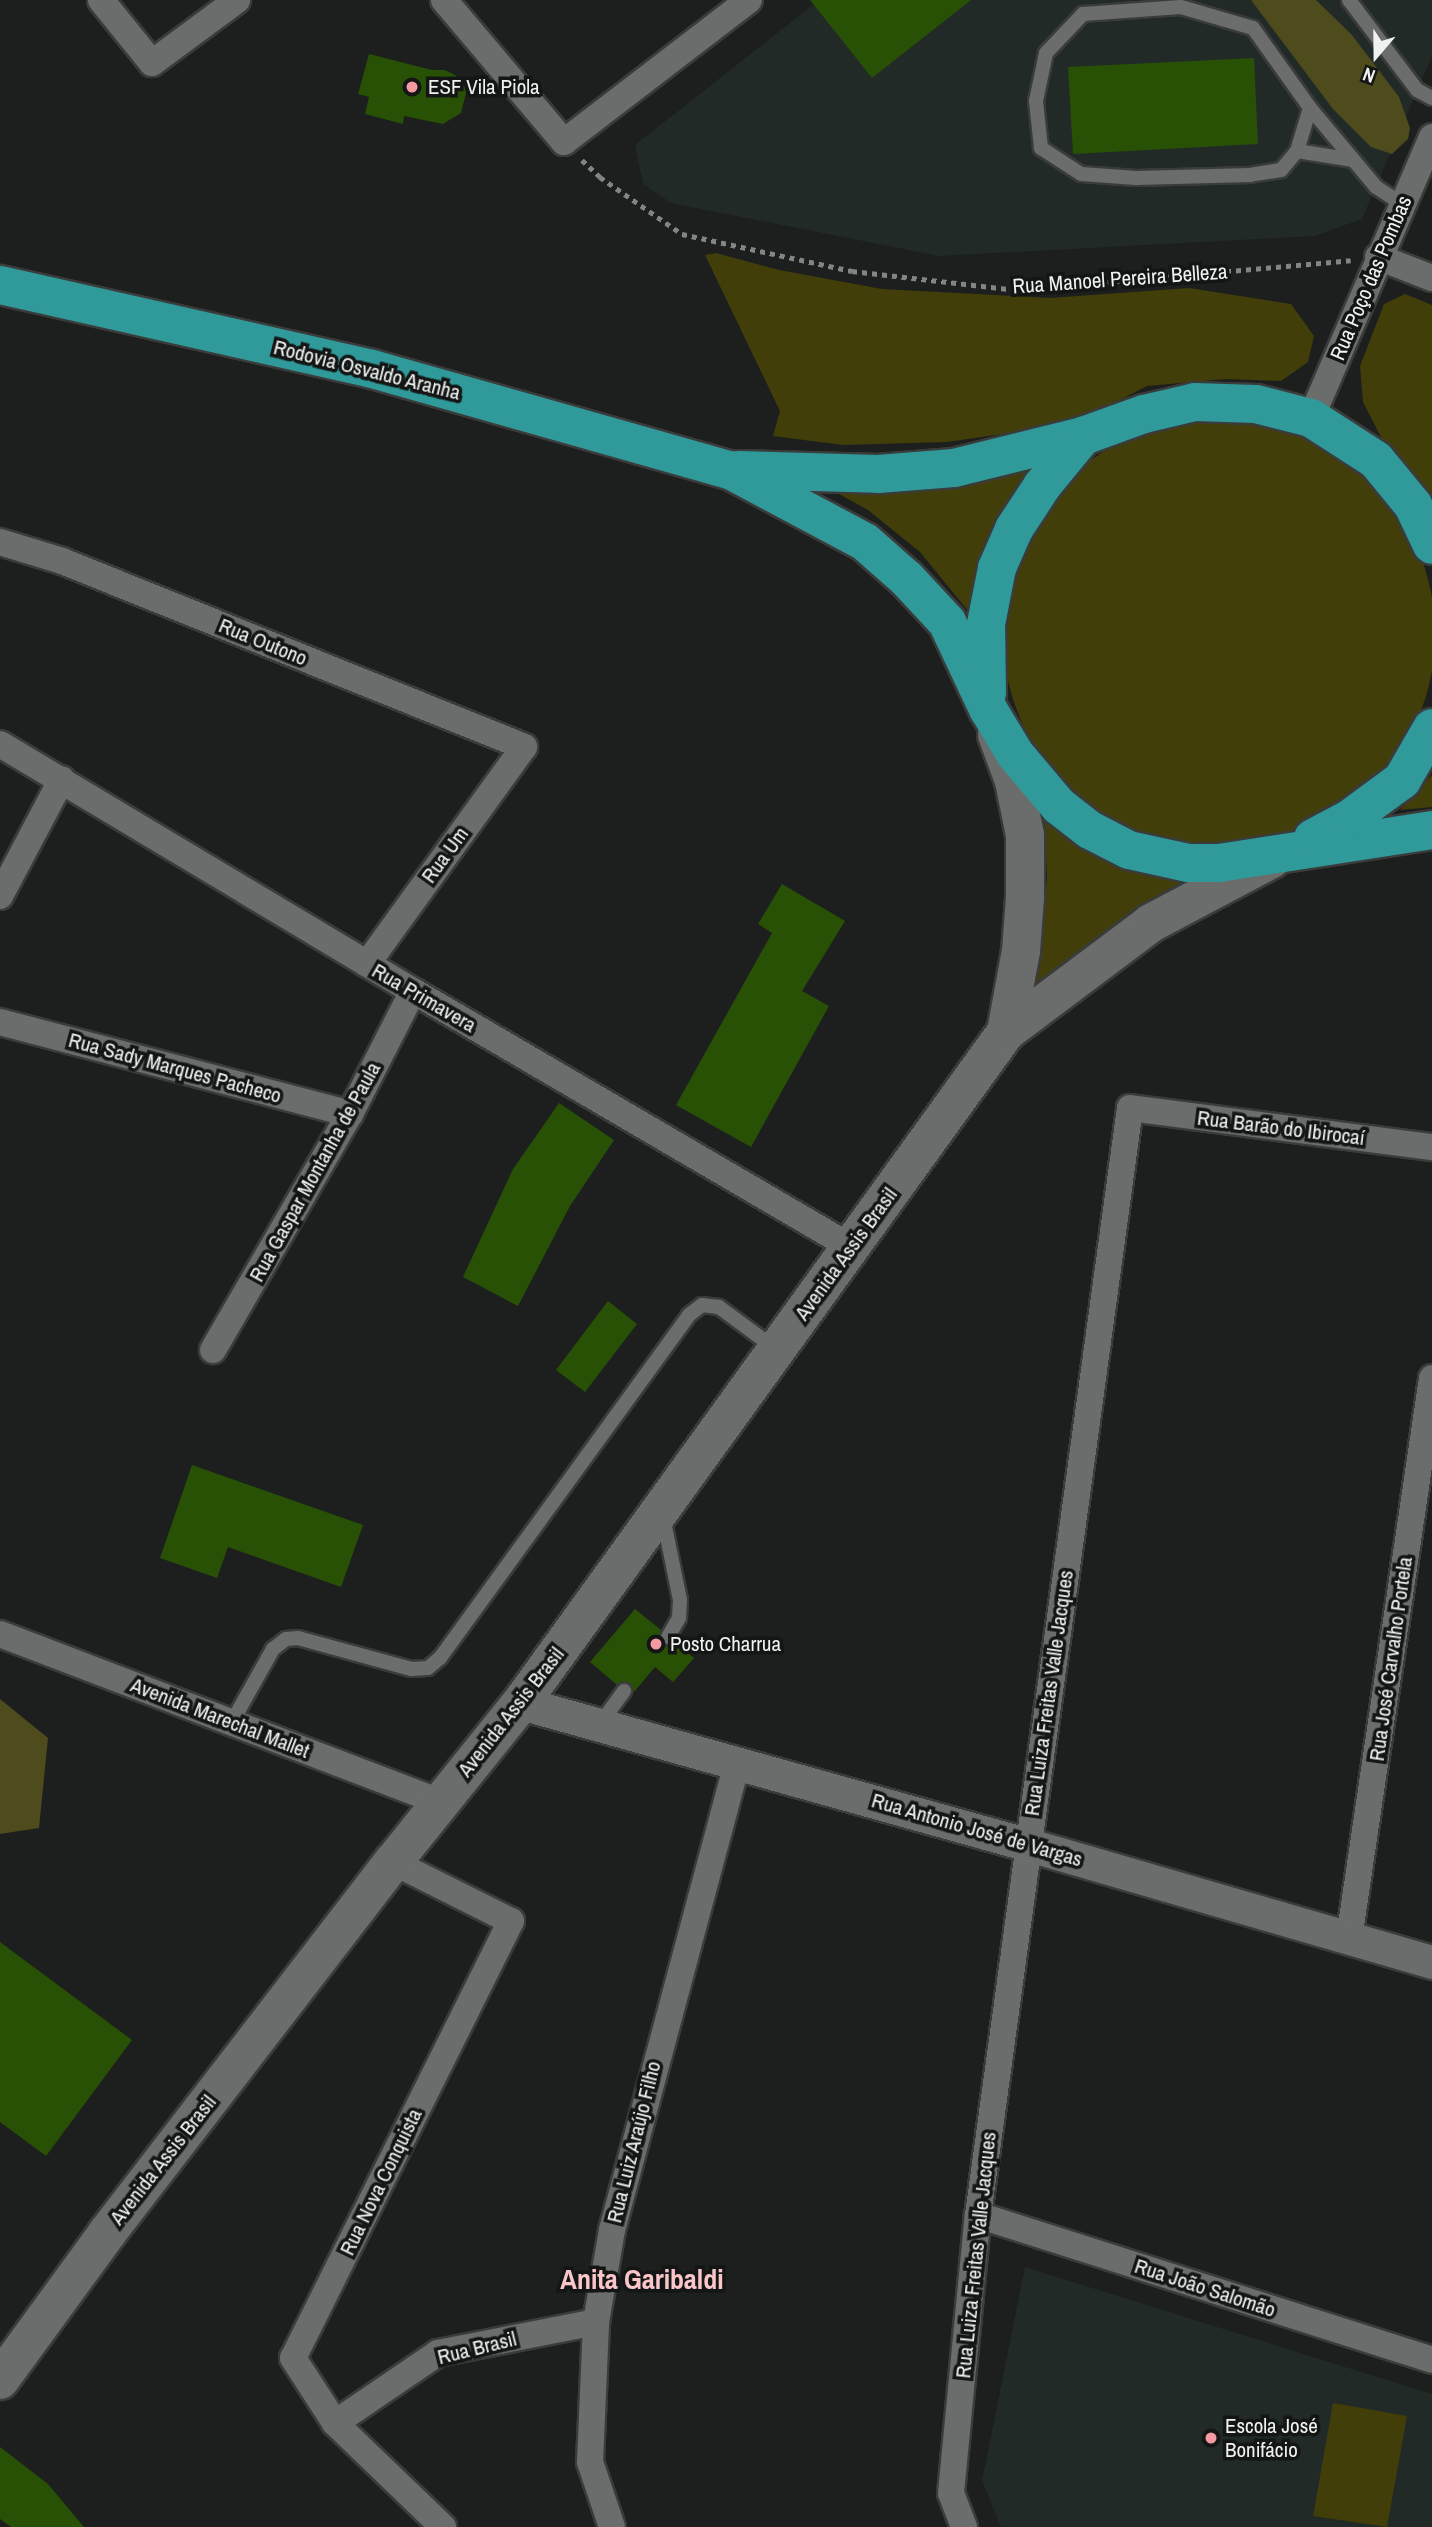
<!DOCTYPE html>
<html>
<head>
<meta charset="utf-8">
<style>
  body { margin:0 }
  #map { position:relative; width:1432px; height:2527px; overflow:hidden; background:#1c1f1d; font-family:"Archivo Narrow",sans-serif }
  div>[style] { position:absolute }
  .built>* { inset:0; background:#212a26 }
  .green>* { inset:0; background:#423e09 }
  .round { border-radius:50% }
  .forest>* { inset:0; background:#4e4b1d }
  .building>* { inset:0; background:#285106 }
  .path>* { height:4.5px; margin-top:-2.25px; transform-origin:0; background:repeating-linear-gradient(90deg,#828583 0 5px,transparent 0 10px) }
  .roads { filter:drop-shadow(2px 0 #3a3c3b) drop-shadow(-2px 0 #3a3c3b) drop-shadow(0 2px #3a3c3b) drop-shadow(0 -2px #3a3c3b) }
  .service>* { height:14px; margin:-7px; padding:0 7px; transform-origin:7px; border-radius:7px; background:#6a6d6c }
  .minor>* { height:26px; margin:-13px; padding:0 13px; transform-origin:13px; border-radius:13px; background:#6a6d6c }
  .tertiary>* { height:33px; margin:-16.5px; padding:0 16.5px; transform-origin:16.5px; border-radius:16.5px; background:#6a6d6c }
  .secondary>* { height:38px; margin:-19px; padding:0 19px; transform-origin:19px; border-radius:19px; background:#6a6d6c }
  .trunk>* { height:38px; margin:-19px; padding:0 19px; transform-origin:19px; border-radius:19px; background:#30999a }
  .dots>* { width:19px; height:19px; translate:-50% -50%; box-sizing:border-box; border:4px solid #131614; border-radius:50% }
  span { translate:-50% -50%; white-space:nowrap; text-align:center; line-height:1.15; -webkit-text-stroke:7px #131614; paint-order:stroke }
  .poi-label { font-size:21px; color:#f0f2f1 }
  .left { translate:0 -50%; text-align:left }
  .street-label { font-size:21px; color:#f0f2f1 }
  .district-label { font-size:28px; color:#fbc6ca; font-weight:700 }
  .north { position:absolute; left:1341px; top:21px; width:70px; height:70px; -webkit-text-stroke:5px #131614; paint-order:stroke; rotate:200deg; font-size:19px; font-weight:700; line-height:28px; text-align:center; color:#f0f2f1 }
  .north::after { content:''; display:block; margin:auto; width:24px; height:32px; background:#f0f2f1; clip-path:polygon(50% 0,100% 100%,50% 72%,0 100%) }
</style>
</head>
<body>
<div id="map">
  <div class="built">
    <div style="clip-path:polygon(819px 0,1432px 0,1432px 56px,1362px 219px,1315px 236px,939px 256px,671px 203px,643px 184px,635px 145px)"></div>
    <div style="clip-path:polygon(1025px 2267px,1432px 2394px,1432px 2527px,1001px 2527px,982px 2481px)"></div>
  </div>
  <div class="green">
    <div style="clip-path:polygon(716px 253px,779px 270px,882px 289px,1050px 298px,1189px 288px,1291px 304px,1314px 336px,1308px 362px,1281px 381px,1226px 379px,1147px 386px,1081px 420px,1024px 431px,947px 442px,843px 445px,773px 436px,780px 411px,705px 255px)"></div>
    <div style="clip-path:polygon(1405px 294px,1432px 305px,1432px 499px,1385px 445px,1363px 402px,1360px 366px,1384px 304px)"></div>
    <div class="round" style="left:1003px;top:418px;width:432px;height:432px"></div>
    <div style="clip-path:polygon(1033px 470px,1001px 511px,987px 542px,979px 565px,973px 617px,920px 552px,868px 510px,819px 483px,958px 483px)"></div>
    <div style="clip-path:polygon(1432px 775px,1432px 807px,1400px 810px,1427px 780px)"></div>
    <div style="clip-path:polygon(1044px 811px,1116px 861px,1146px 874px,1188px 885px,1025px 1006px,1042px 927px,1047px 878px)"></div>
    <div style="clip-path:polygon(1333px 2403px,1407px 2416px,1387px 2527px,1313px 2516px)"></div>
  </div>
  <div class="forest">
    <div style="clip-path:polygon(1251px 0,1316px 0,1352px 35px,1399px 97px,1410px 128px,1408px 139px,1392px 154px,1371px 147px,1333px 109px)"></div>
    <div style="clip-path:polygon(0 1699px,48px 1738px,39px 1828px,0 1834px)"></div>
  </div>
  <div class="building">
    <div style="clip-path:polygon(810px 0,971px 0,872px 78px)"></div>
    <div style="clip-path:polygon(369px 54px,432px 70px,445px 70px,455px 75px,463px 82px,466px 93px,461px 113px,443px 124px,404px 116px,403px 124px,365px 114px,369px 97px,358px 94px)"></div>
    <div style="clip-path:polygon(1254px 58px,1258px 144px,1073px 154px,1068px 67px)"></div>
    <div style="clip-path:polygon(782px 884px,845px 921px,802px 991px,829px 1006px,751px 1147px,676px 1105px,772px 933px,758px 924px)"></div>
    <div style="clip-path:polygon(559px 1103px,614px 1140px,570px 1206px,518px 1306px,463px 1277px,513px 1169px)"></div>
    <div style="clip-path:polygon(608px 1301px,637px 1324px,585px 1392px,556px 1370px)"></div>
    <div style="clip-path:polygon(192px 1465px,363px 1525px,341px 1587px,228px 1547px,217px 1578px,160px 1558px)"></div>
    <div style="clip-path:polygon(635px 1609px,661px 1630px,658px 1638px,663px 1645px,669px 1647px,676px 1643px,694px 1658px,673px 1682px,655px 1667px,634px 1692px,629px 1683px,617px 1685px,590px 1662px)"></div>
    <div style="clip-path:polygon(0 1942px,132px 2040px,46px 2156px,0 2122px)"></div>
    <div style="clip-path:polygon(0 2447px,48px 2484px,84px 2527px,11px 2527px,0 2519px)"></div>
  </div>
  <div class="path">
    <div style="left:582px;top:160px;width:25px;rotate:43deg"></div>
    <div style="left:600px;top:177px;width:100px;rotate:34.8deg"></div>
    <div style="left:682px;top:234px;width:174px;rotate:12.3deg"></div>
    <div style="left:852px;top:271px;width:166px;rotate:6.6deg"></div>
    <div style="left:1017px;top:290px;width:335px;rotate:-5.1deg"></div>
  </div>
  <div class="roads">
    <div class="service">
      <div style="left:1349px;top:0;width:113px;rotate:52.9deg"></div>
      <div style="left:1417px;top:90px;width:17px;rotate:28deg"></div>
      <div style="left:1310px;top:108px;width:45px;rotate:106.8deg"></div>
      <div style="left:1297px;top:151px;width:25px;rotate:130deg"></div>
      <div style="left:1281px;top:170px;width:30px;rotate:171deg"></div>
      <div style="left:1251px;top:175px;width:115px;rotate:178.5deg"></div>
      <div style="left:1136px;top:178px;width:55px;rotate:-175.8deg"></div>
      <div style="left:1081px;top:174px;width:48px;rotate:-147deg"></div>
      <div style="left:1041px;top:148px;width:47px;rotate:-96.1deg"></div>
      <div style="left:1036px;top:101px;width:49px;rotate:-78.2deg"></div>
      <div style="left:1046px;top:53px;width:54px;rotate:-46.5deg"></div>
      <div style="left:1083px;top:14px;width:98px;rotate:-4.1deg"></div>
      <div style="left:1181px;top:7px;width:75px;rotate:16.3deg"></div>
      <div style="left:1253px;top:28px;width:98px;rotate:54.5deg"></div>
      <div style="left:1310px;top:108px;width:103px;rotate:50.1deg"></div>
      <div style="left:1376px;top:187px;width:31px;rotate:33deg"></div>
      <div style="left:1297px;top:151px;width:57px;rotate:9.1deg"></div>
      <div style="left:663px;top:1517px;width:85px;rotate:78.4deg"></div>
      <div style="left:680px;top:1600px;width:18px;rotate:93deg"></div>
      <div style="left:679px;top:1618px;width:22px;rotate:120deg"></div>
      <div style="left:232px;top:1722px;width:84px;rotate:-60.7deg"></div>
      <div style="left:273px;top:1649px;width:16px;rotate:-38deg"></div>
      <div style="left:286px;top:1639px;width:12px;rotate:-5deg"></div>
      <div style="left:298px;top:1638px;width:117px;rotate:15.3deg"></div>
      <div style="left:411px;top:1669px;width:17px;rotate:-3deg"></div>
      <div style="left:428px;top:1668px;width:16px;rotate:-40deg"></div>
      <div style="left:440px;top:1658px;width:424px;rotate:-54deg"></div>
      <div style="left:689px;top:1315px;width:16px;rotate:-38deg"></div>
      <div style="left:702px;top:1305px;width:17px;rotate:7deg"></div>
      <div style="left:719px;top:1307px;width:71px;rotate:36.4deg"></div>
      <div style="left:600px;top:1724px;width:41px;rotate:-54deg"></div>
    </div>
    <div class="minor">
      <div style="left:101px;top:0;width:81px;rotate:51deg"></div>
      <div style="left:152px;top:63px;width:106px;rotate:-36.5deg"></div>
      <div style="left:444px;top:0;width:186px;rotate:49.8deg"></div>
      <div style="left:564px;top:142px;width:233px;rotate:-37.5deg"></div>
      <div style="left:1378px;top:257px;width:58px;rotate:21.3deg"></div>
      <div style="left:1311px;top:418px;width:306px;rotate:-66.7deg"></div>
      <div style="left:0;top:542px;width:65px;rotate:17deg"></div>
      <div style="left:62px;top:561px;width:498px;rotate:21.9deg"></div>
      <div style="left:524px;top:747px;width:268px;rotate:125.9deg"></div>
      <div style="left:0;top:744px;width:481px;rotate:30.9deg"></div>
      <div style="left:413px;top:991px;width:507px;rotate:30.31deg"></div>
      <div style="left:0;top:896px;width:132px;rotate:-62.1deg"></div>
      <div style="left:0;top:1022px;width:362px;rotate:14.7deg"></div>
      <div style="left:213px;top:1350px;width:273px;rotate:-59.9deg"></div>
      <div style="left:350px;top:1114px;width:138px;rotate:-62.9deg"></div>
      <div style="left:0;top:1634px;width:471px;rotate:20.9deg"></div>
      <div style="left:393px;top:1862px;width:132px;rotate:26.6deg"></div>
      <div style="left:511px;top:1921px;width:488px;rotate:116.5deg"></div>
      <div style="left:293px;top:2358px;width:77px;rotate:57.1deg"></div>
      <div style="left:335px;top:2423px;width:150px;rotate:43.9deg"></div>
      <div style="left:1349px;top:1939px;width:567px;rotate:-81.58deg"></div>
      <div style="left:978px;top:2215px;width:477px;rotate:17.7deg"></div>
      <div style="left:335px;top:2423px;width:125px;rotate:-34.2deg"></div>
      <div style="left:438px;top:2353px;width:161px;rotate:-11.1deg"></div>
      <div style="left:612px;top:2527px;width:69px;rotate:-108.7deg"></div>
      <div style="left:590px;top:2462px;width:140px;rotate:-87.5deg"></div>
      <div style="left:596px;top:2322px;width:93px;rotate:-80.1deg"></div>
      <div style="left:612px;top:2230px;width:483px;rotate:-75deg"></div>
      <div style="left:964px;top:2527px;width:36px;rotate:-111deg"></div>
      <div style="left:951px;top:2493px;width:279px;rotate:-84.5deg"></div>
      <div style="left:978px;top:2215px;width:1117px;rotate:-82.18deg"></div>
      <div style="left:1130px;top:1108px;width:305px;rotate:7.4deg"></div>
    </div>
    <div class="tertiary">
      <div style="left:521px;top:1703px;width:527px;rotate:15.62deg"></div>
      <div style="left:1029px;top:1845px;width:420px;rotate:16.2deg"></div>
    </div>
    <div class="secondary">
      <div style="left:997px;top:735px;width:49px;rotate:69.7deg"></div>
      <div style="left:1014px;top:781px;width:55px;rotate:78.5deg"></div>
      <div style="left:1025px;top:835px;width:63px;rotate:90deg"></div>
      <div style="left:1025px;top:898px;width:53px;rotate:94.3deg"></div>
      <div style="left:1021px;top:951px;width:82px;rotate:100.5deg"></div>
      <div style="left:0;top:2380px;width:182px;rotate:-53.9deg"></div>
      <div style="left:107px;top:2233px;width:468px;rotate:-52.4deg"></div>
      <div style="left:393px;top:1862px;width:204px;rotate:-51.2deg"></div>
      <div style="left:521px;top:1703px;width:828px;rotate:-54.14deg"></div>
      <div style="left:1006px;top:1032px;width:181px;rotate:-36.9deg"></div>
      <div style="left:1151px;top:923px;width:137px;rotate:-27.9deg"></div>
    </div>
    <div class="trunk">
      <div style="left:0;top:285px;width:381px;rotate:12.7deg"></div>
      <div style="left:372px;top:369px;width:372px;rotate:15.8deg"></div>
      <div style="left:730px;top:470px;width:153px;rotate:28.1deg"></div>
      <div style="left:865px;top:542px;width:56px;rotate:41.4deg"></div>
      <div style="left:907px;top:579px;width:59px;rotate:47.1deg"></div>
      <div style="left:947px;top:622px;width:96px;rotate:64.8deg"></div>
      <div style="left:988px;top:709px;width:52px;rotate:59deg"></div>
      <div style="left:1015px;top:754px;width:68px;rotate:49.8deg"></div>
      <div style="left:1059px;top:806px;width:39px;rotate:38deg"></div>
      <div style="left:1090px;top:830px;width:44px;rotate:27.1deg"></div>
      <div style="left:1129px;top:850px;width:60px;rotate:12.4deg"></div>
      <div style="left:1188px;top:863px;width:31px"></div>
      <div style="left:1219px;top:863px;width:216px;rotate:-8.8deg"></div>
      <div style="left:739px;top:470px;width:139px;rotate:1.6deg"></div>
      <div style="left:878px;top:474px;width:76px;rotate:-4.5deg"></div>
      <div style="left:954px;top:468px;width:133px;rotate:-13.9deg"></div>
      <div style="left:1083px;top:436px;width:65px;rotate:-19.8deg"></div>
      <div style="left:1144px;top:414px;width:52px;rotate:-13.2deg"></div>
      <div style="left:1195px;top:402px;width:61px;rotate:1.9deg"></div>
      <div style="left:1256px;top:404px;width:57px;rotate:14.3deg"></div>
      <div style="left:1311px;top:418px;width:77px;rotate:32.9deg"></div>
      <div style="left:1376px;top:460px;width:58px;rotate:50.6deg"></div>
      <div style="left:1413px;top:505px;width:44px;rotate:64.6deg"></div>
      <div style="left:987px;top:693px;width:69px;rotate:-90.8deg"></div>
      <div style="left:986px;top:624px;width:57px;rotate:-78.9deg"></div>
      <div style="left:997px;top:568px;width:43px;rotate:-66.4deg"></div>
      <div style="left:1014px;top:529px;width:51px;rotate:-56.9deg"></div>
      <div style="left:1042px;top:486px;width:65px;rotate:-50.6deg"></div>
      <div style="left:1313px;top:838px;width:41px;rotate:-27.8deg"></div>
      <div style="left:1349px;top:819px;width:66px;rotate:-36.3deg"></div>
      <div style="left:1402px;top:780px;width:60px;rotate:-60deg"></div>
    </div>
  </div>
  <div class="dots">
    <div style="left:412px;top:87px;background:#f49aa3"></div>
    <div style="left:656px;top:1644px;background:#f49aa3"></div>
    <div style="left:1211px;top:2438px;background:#f49aa3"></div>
  </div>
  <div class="poi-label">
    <span class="left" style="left:428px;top:87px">ESF Vila Piola</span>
    <span class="left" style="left:670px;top:1644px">Posto Charrua</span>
    <span class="left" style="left:1225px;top:2438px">Escola José<br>Bonifácio</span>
  </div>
  <div class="street-label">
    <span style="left:1371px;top:278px;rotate:-67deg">Rua Poço das Pombas</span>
    <span style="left:1120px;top:279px;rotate:-4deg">Rua Manoel Pereira Belleza</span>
    <span style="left:367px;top:370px;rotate:14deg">Rodovia Osvaldo Aranha</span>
    <span style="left:263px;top:642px;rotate:22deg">Rua Outono</span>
    <span style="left:445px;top:855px;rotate:-54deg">Rua Um</span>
    <span style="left:424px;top:998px;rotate:30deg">Rua Primavera</span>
    <span style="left:175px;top:1068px;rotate:15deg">Rua Sady Marques Pacheco</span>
    <span style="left:1281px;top:1128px;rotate:7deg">Rua Barão do Ibirocaí</span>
    <span style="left:315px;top:1172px;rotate:-61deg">Rua Gaspar Montanha de Paula</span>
    <span style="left:846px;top:1254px;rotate:-54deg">Avenida Assis Brasil</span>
    <span style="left:1391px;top:1659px;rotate:-82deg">Rua José Carvalho Portela</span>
    <span style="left:1049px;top:1693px;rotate:-82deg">Rua Luiza Freitas Valle Jacques</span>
    <span style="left:511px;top:1712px;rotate:-52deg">Avenida Assis Brasil</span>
    <span style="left:220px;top:1718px;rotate:21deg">Avenida Marechal Mallet</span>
    <span style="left:977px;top:1830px;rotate:16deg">Rua Antonio José de Vargas</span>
    <span style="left:634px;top:2142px;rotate:-76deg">Rua Luiz Araújo Filho</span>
    <span style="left:163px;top:2160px;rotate:-52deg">Avenida Assis Brasil</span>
    <span style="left:381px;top:2182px;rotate:-64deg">Rua Nova Conquista</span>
    <span style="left:976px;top:2255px;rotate:-84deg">Rua Luiza Freitas Valle Jacques</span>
    <span style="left:1205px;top:2288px;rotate:18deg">Rua João Salomão</span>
    <span style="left:477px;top:2348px;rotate:-14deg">Rua Brasil</span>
  </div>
  <div class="district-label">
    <span style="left:642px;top:2279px">Anita Garibaldi</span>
  </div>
  <div class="north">N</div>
</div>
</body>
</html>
